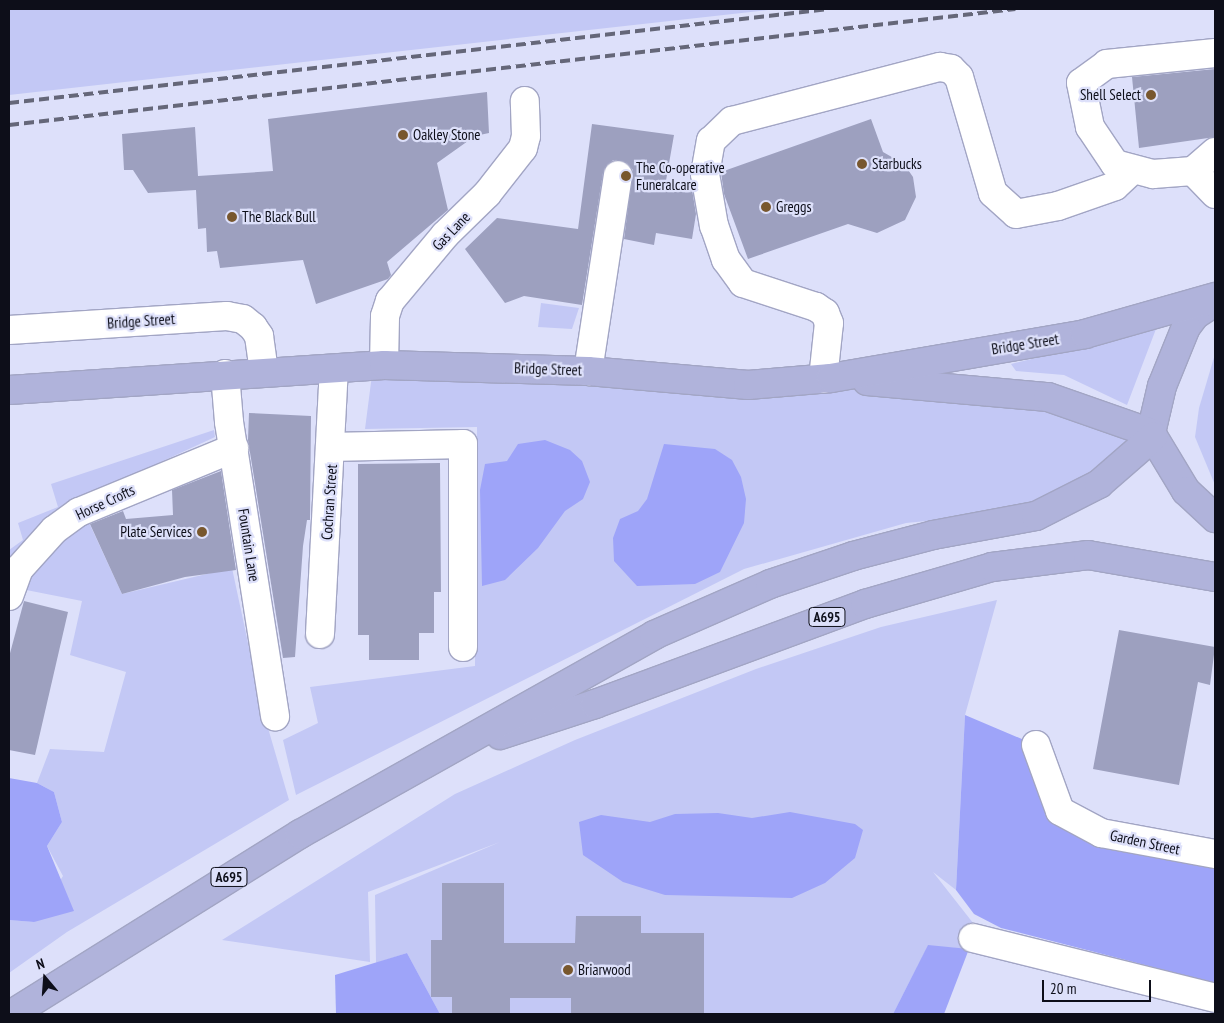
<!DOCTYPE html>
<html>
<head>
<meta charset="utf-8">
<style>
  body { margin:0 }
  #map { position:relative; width:1224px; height:1023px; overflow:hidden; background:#dde0fa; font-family:"PT Sans Narrow",sans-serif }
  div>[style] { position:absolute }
  .green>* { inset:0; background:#c3c8f5 }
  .forest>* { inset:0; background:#9ea4f9 }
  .building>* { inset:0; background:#9da0bf }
  .roads { filter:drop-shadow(1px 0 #a2a5c4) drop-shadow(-1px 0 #a2a5c4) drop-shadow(0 1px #a2a5c4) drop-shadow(0 -1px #a2a5c4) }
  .minor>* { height:28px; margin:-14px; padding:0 14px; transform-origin:14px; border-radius:14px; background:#fff }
  .major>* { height:28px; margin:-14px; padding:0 14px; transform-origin:14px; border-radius:14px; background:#b0b3db }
  .rail>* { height:4px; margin-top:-2px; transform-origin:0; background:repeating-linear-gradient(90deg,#656779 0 10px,transparent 0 15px) }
  .dots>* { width:14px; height:14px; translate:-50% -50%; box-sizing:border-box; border:2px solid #dde0fa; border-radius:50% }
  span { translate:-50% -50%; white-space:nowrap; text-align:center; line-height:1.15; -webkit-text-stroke:4.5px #dde0fa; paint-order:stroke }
  .shield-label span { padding:1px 4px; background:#dde0fa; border:1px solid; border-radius:4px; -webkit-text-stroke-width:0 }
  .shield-label { font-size:14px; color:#0d0e19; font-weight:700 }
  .poi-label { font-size:15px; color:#0d0e19 }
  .right { translate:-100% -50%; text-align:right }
  .left { translate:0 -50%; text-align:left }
  .street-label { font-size:15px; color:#0d0e19 }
  .frame { position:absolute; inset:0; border:10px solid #0d0e19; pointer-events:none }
  .north { position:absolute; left:20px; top:953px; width:50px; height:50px; -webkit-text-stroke:4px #dde0fa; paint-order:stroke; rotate:342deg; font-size:14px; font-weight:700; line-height:20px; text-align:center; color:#0d0e19 }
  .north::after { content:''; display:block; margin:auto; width:18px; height:22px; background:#0d0e19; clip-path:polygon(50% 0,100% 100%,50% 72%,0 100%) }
  .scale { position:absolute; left:1042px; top:980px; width:109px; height:22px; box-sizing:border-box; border:2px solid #0d0e19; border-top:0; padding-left:6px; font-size:15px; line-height:18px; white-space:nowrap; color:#0d0e19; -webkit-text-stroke:4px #dde0fa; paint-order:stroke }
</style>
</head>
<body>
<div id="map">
  <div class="green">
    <div style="clip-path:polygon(9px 9px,777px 9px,9px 95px)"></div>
    <div style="clip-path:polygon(541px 303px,579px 308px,572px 329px,538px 327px)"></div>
    <div style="clip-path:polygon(1156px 329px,1127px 405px,1064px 375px,1016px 371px,1011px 364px)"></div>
    <div style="clip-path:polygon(1215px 354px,1215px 485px,1195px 437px,1199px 408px)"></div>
    <div style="clip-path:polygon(373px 367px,840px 381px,965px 392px,1154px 434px,1083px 506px,906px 523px,744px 569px,296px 795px,283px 740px,318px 723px,310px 687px,475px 666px,477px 427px,365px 429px)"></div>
    <div style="clip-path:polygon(214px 430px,215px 437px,59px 509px,9px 560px,9px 550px,23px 540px,18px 523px,58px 507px,51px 484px)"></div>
    <div style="clip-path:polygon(85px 514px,122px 594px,232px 568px,261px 704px,289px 800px,67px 932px,9px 973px,9px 920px,34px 922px,63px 876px,47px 846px,62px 822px,54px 792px,37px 783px,50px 749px,104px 752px,126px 672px,70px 655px,82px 601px,11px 587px)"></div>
    <div style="clip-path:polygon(997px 600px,965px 715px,956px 890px,933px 872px,977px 928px,969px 949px,928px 946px,893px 1014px,440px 1014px,407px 953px,376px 963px,375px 895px,500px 842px,368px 892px,370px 962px,222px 940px,455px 794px,575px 740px,756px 669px,881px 627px)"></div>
  </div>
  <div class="forest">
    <div style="clip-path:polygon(545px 440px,570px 450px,582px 461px,590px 482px,583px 499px,565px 511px,538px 548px,505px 580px,482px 586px,480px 490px,485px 464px,507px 461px,518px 444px)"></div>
    <div style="clip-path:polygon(664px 444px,715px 449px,732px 460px,741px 477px,746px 499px,744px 523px,720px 572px,695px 584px,637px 586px,614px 561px,613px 538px,620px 519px,638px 511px,647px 499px)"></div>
    <div style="clip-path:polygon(965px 715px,1036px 745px,1060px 810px,1215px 854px,1215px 983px,1001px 928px,974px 914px,956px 890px)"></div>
    <div style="clip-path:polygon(9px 778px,37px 783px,54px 792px,62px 822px,47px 846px,74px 911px,34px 922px,9px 920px)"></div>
    <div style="clip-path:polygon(790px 812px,855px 824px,863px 830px,855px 858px,825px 883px,792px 898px,665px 895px,623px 882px,583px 855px,579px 822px,601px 815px,650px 822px,675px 814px,718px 813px,752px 818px)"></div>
    <div style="clip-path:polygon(928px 945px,969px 949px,944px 1014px,893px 1014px)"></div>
    <div style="clip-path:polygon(407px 953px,440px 1014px,336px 1014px,335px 975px)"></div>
  </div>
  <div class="building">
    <div style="clip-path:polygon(1215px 69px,1215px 137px,1139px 148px,1132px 77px)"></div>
    <div style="clip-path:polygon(487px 92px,489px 133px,475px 136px,437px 163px,448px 210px,387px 262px,391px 275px,388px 279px,316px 304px,303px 260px,220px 268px,217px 251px,207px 252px,206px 228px,198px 229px,196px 190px,148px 193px,133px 170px,124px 170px,122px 134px,195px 127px,198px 176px,273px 171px,268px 119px)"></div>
    <div style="clip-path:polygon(871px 119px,883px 152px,904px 164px,913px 177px,916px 197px,905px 220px,877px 233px,848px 224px,748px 259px,724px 194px,721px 172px)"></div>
    <div style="clip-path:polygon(592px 124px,674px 135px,664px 192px,691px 183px,696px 214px,692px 239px,656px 233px,654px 245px,624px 239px,633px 170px,627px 163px,613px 160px,603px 173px,582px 305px,524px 296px,505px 303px,465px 249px,497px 218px,578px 229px)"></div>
    <div style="clip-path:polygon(249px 413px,311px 416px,310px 520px,307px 520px,303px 546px,295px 657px,283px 658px,248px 440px)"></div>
    <div style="clip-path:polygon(440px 463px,441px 592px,434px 592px,434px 633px,419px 633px,419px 660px,369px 660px,369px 635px,358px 635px,358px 464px)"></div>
    <div style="clip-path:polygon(221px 471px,236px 570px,185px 577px,122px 594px,90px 524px,123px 511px,126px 519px,173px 515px,172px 490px)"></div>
    <div style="clip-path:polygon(24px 601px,68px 612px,35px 755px,9px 750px,9px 657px)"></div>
    <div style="clip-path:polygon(1119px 630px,1215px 647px,1210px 685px,1198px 682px,1179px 785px,1093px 769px)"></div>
    <div style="clip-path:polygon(442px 883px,504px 883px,504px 943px,575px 943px,576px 916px,641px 916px,641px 933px,704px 933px,704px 1014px,571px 1014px,571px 998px,510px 998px,510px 1014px,452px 1014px,452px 997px,431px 997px,431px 940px,442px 940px)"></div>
  </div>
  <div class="roads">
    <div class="minor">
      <div style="left:1215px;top:53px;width:109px;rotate:174.2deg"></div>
      <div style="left:1107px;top:64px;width:32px;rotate:144deg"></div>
      <div style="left:1081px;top:83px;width:45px;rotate:78.4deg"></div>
      <div style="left:1090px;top:127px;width:45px;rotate:56deg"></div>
      <div style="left:1115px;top:164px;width:39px;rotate:15deg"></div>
      <div style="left:1153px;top:174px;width:40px;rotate:-4.3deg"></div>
      <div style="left:1193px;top:171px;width:32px;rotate:46deg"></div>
      <div style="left:1193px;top:171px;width:29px;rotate:-41deg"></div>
      <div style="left:9px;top:330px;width:218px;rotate:-3.7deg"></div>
      <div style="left:227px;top:316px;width:16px;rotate:11deg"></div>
      <div style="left:243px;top:319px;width:13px;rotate:39deg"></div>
      <div style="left:253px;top:327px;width:11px;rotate:56deg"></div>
      <div style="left:259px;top:336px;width:36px;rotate:82deg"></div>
      <div style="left:384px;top:365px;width:49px;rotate:-88.8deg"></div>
      <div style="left:385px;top:316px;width:16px;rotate:-72deg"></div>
      <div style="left:390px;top:301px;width:86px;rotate:-50.2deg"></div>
      <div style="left:445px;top:235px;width:59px;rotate:-44.3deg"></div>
      <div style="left:487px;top:194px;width:58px;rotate:-52deg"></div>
      <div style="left:523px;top:148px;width:12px;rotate:-76deg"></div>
      <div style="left:526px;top:136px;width:35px;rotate:-92deg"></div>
      <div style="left:588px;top:371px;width:198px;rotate:-81.3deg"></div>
      <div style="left:225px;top:374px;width:48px;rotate:85.2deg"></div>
      <div style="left:229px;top:422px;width:298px;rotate:81.1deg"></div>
      <div style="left:823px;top:379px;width:56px;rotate:-83.9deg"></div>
      <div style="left:829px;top:323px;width:11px;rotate:-112deg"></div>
      <div style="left:825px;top:313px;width:11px;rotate:-146deg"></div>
      <div style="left:816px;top:307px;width:77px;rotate:-161.8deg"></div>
      <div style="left:743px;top:283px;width:29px;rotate:-126deg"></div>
      <div style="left:726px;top:260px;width:36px;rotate:-109deg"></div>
      <div style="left:714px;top:226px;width:53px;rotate:-99.8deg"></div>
      <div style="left:705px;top:174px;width:34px;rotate:-80deg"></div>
      <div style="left:711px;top:141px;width:29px;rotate:-44deg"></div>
      <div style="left:732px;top:121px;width:215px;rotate:-14.6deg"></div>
      <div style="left:940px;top:67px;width:11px;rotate:10deg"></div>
      <div style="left:951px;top:69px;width:11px;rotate:45deg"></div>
      <div style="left:959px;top:77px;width:121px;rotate:73.7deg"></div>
      <div style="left:993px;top:193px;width:31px;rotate:42deg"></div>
      <div style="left:1016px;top:214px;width:43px;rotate:-10.8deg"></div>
      <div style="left:1058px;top:206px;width:60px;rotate:-19.3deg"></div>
      <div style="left:1115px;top:186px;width:23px;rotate:-43deg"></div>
      <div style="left:332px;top:447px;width:131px;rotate:-1.3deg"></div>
      <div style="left:463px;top:444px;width:203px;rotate:90deg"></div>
      <div style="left:9px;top:596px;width:29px;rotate:-70deg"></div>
      <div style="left:19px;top:569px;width:52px;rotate:-48.1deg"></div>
      <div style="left:54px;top:530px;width:31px;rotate:-36deg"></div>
      <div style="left:79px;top:512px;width:168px;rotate:-22.4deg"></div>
      <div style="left:320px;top:634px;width:265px;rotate:-87deg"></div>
      <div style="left:1036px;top:745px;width:70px;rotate:70deg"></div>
      <div style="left:1060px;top:811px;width:47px;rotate:28.2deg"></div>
      <div style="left:1101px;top:833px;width:116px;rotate:10.4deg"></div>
      <div style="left:973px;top:938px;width:249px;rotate:13.9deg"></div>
    </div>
    <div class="major">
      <div style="left:1215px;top:302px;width:24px;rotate:147deg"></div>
      <div style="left:1195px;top:315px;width:15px;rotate:127deg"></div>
      <div style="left:1186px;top:327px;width:64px;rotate:112.1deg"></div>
      <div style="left:1162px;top:386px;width:48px;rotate:103.2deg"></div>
      <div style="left:1151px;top:433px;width:68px;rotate:58.9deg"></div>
      <div style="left:1186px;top:491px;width:40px;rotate:43deg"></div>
      <div style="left:867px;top:381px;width:182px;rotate:5.1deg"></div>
      <div style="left:1048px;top:397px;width:109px;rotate:19.3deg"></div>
      <div style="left:9px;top:390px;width:376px;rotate:-3.8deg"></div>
      <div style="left:384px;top:365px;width:204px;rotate:1.7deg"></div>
      <div style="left:588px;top:371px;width:161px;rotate:5deg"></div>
      <div style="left:748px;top:385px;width:83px;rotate:-4.8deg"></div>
      <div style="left:831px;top:378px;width:258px;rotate:-9.8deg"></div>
      <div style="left:1085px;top:334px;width:135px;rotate:-15.9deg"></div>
      <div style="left:500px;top:735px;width:100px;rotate:-18.1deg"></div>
      <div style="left:595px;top:704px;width:288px;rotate:-20.3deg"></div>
      <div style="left:865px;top:604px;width:132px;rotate:-16.2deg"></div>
      <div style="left:992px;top:567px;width:97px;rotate:-7.1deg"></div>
      <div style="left:1088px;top:555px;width:129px;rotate:9.8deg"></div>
      <div style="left:12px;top:1014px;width:340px;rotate:-32deg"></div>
      <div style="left:300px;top:834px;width:406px;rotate:-29.3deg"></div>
      <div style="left:654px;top:635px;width:127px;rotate:-23.7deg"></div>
      <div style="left:770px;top:584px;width:88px;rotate:-18.6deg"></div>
      <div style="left:853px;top:556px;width:83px;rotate:-14.7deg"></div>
      <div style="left:933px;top:535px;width:105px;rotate:-10.5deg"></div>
      <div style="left:1036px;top:516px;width:71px;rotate:-26.9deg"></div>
      <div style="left:1099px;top:484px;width:72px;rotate:-41deg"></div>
    </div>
  </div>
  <div class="rail">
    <div style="left:9px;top:103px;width:825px;rotate:-6.54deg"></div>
    <div style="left:9px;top:125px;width:1013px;rotate:-6.58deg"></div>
  </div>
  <div class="dots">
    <div style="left:1151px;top:95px;background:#78572e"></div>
    <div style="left:403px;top:135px;background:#78572e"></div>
    <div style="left:862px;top:164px;background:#78572e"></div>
    <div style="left:626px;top:176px;background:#78572e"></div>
    <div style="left:766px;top:207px;background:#78572e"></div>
    <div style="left:232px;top:217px;background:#78572e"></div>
    <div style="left:202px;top:532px;background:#78572e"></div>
    <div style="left:568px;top:970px;background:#78572e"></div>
  </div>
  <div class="shield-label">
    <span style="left:827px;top:617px">A695</span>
    <span style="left:229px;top:877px">A695</span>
  </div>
  <div class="poi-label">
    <span class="right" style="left:1141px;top:95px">Shell Select</span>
    <span class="left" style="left:413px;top:135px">Oakley Stone</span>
    <span class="left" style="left:872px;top:164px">Starbucks</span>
    <span class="left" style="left:636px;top:176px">The Co-operative<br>Funeralcare</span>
    <span class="left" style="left:776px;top:207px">Greggs</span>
    <span class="left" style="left:242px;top:217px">The Black Bull</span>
    <span class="right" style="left:192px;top:532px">Plate Services</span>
    <span class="left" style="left:578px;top:970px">Briarwood</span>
  </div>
  <div class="street-label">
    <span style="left:451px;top:231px;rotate:-46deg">Gas Lane</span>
    <span style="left:141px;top:321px;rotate:-4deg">Bridge Street</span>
    <span style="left:1025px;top:344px;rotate:-9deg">Bridge Street</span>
    <span style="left:548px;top:369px;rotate:2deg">Bridge Street</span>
    <span style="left:105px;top:502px;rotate:-25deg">Horse Crofts</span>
    <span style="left:329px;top:502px;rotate:-86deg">Cochran Street</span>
    <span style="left:249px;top:545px;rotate:81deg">Fountain Lane</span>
    <span style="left:1145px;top:842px;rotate:12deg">Garden Street</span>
  </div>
  <div class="frame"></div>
  <div class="north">N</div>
  <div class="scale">20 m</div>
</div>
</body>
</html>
